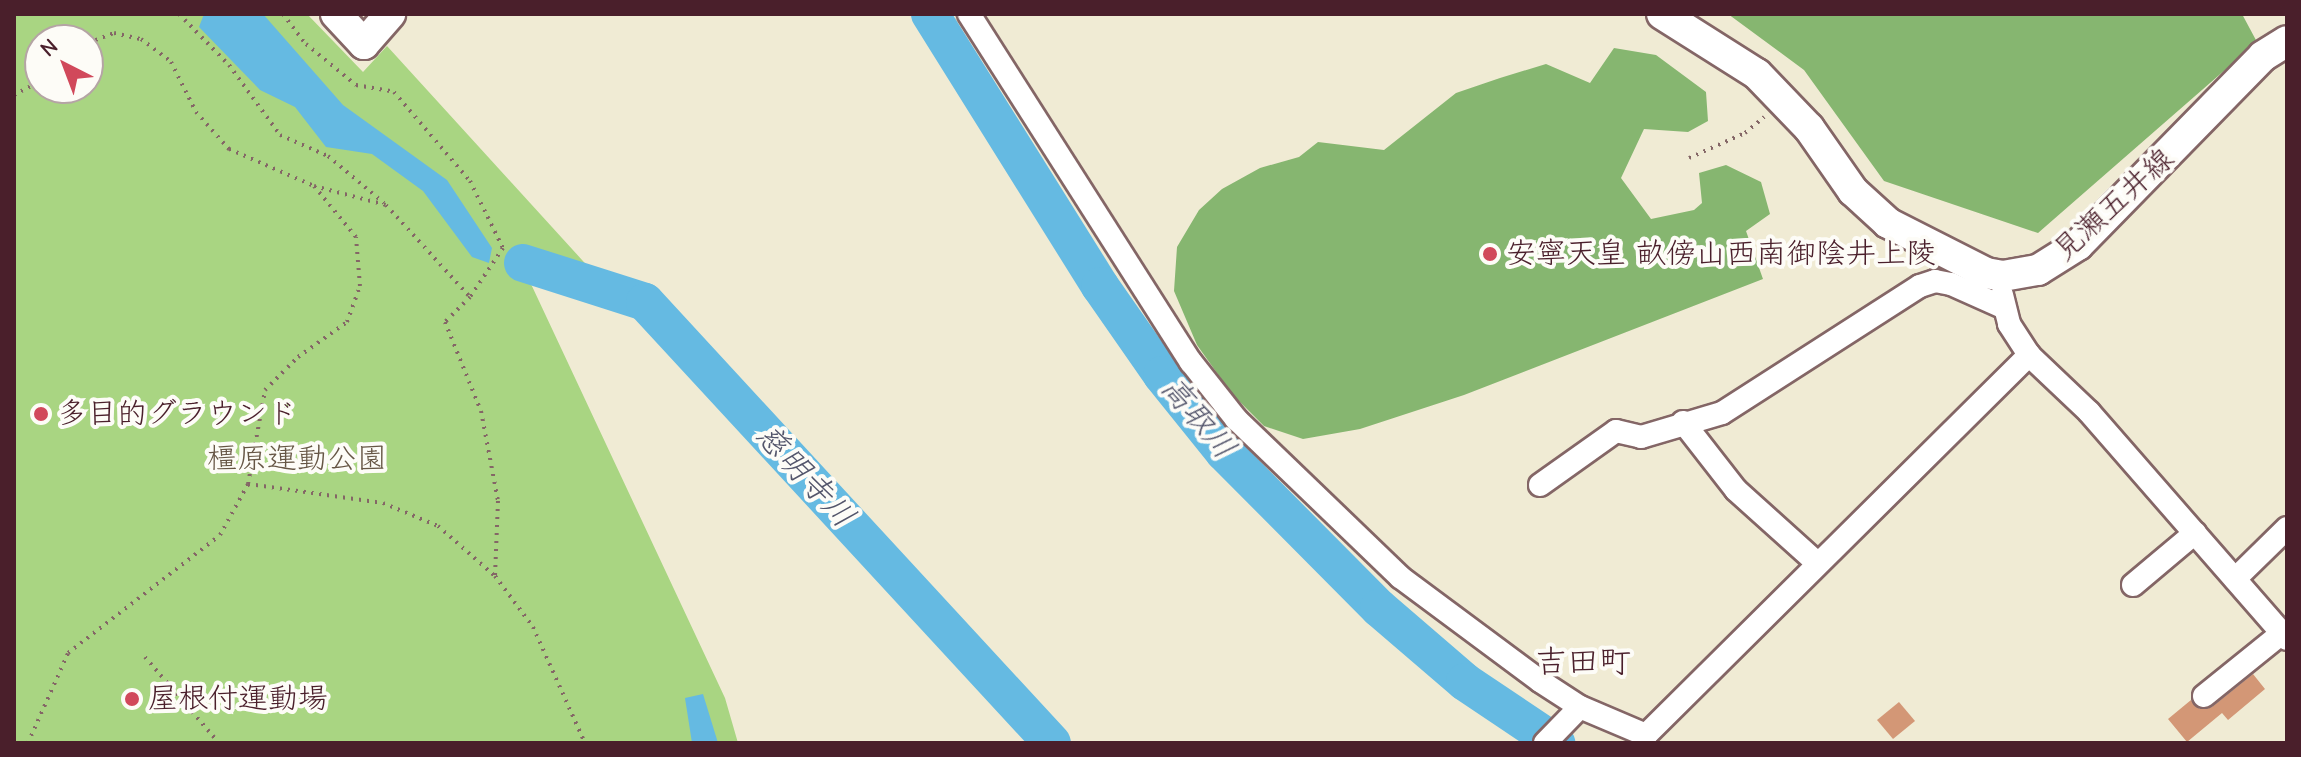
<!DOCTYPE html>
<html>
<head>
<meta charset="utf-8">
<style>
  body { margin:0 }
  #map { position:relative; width:2301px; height:757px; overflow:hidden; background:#f0ebd4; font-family:"Comic Neue","Klee One",sans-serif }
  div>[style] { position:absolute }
  .green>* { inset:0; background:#a9d582 }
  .forest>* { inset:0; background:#86b670 }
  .water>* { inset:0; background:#65bae2 }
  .river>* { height:38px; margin:-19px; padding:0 19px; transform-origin:19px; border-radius:19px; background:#65bae2 }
  .building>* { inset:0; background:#d39776 }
  .path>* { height:4px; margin-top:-2px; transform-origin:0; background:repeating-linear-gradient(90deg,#846666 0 2px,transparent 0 8px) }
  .roads { filter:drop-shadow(2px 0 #846666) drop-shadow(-2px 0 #846666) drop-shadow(0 2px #846666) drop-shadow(0 -2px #846666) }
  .street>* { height:22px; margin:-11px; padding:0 11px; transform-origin:11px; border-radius:11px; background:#fff }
  .secondary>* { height:30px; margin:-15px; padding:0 15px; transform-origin:15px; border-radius:15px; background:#fff }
  .dots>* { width:22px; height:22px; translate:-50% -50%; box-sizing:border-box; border:4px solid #fdfcf7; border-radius:50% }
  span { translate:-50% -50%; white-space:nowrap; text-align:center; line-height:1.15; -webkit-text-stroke:8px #fdfcf7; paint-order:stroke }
  .street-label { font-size:30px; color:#4a1f2b }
  .poi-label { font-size:30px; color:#4a1f2b }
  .left { translate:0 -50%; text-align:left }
  .park-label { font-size:30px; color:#665645 }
  .water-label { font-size:32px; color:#53556b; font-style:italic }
  .neighbourhood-label { font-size:32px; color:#4a1f2b }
  .frame { position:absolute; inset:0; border:16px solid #4a1f2b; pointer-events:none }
  .north { position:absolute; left:24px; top:24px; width:80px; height:80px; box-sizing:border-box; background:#fdfcf7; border:2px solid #b5a4a5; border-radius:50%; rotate:318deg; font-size:22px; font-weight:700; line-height:32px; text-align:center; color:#4a1f2b }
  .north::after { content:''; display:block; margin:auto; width:28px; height:36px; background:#d1495b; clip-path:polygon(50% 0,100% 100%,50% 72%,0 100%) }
</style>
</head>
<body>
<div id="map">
  <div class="green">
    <div style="clip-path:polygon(evenodd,14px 14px,307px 14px,363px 72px,387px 46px,603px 283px,516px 252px,725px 698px,738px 743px,14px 743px,14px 14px,40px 40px,88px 40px,88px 88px,40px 88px,40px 40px)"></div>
  </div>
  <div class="forest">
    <div style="clip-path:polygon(1728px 14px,2242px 14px,2257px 42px,2038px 233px,1884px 181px,1804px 70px)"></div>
    <div style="clip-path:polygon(1614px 48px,1656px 55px,1706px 92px,1708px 121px,1688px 132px,1644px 129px,1621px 178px,1651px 219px,1694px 210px,1702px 203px,1699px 173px,1726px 165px,1761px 182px,1770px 214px,1746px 231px,1763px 279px,1464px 395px,1360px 429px,1303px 439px,1264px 426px,1232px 394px,1197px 345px,1174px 291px,1177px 247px,1199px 210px,1222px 189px,1260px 168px,1299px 157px,1318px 142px,1384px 150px,1456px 93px,1500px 78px,1546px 64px,1590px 83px)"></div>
  </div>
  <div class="water">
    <div style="clip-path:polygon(204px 14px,263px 14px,343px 105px,447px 180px,492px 248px,489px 263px,472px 257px,423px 191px,372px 154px,326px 147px,295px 107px,260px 90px,199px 27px)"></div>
    <div style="clip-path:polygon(703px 694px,718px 743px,692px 743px,685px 698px)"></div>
  </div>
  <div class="river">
    <div style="left:930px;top:14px;width:321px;rotate:58deg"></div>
    <div style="left:1100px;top:286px;width:108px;rotate:55.1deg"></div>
    <div style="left:1162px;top:375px;width:99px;rotate:51.2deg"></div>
    <div style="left:1224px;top:452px;width:220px;rotate:45.2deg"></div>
    <div style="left:1379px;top:608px;width:113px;rotate:40.7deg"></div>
    <div style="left:1465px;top:682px;width:110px;rotate:33.8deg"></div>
    <div style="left:523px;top:263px;width:128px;rotate:17.7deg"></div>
    <div style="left:645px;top:302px;width:600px;rotate:47.3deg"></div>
  </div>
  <div class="building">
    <div style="clip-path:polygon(2253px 674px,2265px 689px,2228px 720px,2222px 713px,2187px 742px,2168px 719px,2191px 700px,2200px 709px,2212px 707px)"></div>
    <div style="clip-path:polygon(1899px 702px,1915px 721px,1893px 739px,1877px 720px)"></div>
  </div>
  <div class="path">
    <div style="left:179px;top:14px;width:71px;rotate:45.6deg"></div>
    <div style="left:229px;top:65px;width:87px;rotate:53.9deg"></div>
    <div style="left:280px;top:135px;width:52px;rotate:23.6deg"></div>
    <div style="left:328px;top:156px;width:73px;rotate:40deg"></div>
    <div style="left:283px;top:14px;width:38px;rotate:53deg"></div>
    <div style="left:306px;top:44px;width:65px;rotate:39.4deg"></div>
    <div style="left:356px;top:85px;width:39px;rotate:10deg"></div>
    <div style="left:394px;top:92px;width:117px;rotate:49.5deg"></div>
    <div style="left:470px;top:181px;width:75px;rotate:63.8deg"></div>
    <div style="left:503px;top:248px;width:59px;rotate:124deg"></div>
    <div style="left:470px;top:297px;width:35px;rotate:135deg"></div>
    <div style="left:445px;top:322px;width:96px;rotate:68deg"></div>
    <div style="left:481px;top:411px;width:92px;rotate:79.3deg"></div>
    <div style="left:498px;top:501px;width:75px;rotate:92.3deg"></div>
    <div style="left:495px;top:576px;width:64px;rotate:53.3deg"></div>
    <div style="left:533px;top:627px;width:127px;rotate:65.9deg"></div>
    <div style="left:88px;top:43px;width:28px;rotate:-21deg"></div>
    <div style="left:114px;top:33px;width:28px;rotate:13deg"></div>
    <div style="left:141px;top:39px;width:38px;rotate:37deg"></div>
    <div style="left:171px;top:62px;width:56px;rotate:63.4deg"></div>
    <div style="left:196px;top:112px;width:50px;rotate:48.3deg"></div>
    <div style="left:229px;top:149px;width:93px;rotate:23.5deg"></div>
    <div style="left:314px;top:186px;width:74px;rotate:14.8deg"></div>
    <div style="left:386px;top:205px;width:125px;rotate:47.6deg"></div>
    <div style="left:14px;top:95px;width:30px;rotate:-28deg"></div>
    <div style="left:1689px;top:158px;width:61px;rotate:-24.1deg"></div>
    <div style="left:1745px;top:133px;width:25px;rotate:-40deg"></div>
    <div style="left:248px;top:484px;width:136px;rotate:8deg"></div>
    <div style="left:383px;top:503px;width:60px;rotate:22.7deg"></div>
    <div style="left:438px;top:526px;width:76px;rotate:41.3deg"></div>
    <div style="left:145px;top:657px;width:113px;rotate:49.3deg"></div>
    <div style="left:28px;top:743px;width:98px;rotate:-66deg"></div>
    <div style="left:68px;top:653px;width:192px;rotate:-37.8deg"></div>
    <div style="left:220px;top:535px;width:58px;rotate:-61.2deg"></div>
    <div style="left:248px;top:484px;width:96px;rotate:-79.7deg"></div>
    <div style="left:265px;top:390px;width:47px;rotate:-45deg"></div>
    <div style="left:298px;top:357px;width:60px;rotate:-35.5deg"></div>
    <div style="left:347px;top:322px;width:38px;rotate:-70deg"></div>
    <div style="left:360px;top:286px;width:49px;rotate:-94.7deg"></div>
    <div style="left:356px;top:237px;width:66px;rotate:-129.5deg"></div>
  </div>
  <div class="roads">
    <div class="street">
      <div style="left:969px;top:14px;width:413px;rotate:57.5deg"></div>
      <div style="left:1191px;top:362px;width:73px;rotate:51.7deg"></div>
      <div style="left:1236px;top:419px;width:228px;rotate:43.9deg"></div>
      <div style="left:1400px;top:577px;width:174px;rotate:36.6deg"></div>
      <div style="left:1540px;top:681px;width:48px;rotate:33deg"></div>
      <div style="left:1580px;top:707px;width:72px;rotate:23deg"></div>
      <div style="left:1646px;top:735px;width:540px;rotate:-44.77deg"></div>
      <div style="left:2002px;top:295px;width:30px;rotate:76deg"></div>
      <div style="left:2009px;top:324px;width:37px;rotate:57deg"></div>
      <div style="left:2029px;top:355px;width:83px;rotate:43.5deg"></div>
      <div style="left:2089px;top:412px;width:301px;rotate:48.9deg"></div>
      <div style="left:1683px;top:422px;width:86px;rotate:52.1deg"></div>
      <div style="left:1736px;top:490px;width:109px;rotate:42deg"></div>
      <div style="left:1540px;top:485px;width:93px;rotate:-35.4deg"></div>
      <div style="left:1616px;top:431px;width:26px;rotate:13deg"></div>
      <div style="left:1641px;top:437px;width:84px;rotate:-16.5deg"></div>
      <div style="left:1722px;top:413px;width:235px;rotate:-32.7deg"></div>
      <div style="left:1920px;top:286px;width:16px;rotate:-18deg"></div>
      <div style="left:1935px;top:281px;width:16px;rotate:11deg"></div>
      <div style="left:1951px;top:284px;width:57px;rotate:23.9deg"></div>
      <div style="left:2235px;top:579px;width:73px;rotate:-44.4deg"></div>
      <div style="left:2133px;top:585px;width:81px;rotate:-40deg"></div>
      <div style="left:2204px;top:696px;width:100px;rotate:-38.9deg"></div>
      <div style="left:1545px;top:743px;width:50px;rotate:-45.8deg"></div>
    </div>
    <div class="secondary">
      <div style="left:336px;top:14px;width:41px;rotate:47deg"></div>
      <div style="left:364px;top:44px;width:40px;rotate:-49deg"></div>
      <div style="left:1662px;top:14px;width:112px;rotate:32.3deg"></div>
      <div style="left:1757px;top:74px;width:75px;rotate:46.1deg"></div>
      <div style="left:1809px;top:128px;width:77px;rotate:55.1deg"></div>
      <div style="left:1853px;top:191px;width:47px;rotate:42.4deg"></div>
      <div style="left:1888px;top:223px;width:110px;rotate:27deg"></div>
      <div style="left:1986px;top:273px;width:17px;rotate:10deg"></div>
      <div style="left:2003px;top:276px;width:36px;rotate:-10deg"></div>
      <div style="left:2038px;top:270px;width:47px;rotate:-32deg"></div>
      <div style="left:2078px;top:245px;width:264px;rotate:-45.6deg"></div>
      <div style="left:2263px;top:56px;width:28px;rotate:-32deg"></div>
    </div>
  </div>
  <div class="dots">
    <div style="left:1490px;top:254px;background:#d1495b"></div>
    <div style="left:41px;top:414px;background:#d1495b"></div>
    <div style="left:132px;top:699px;background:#d1495b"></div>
  </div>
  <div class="street-label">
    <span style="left:2114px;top:205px;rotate:-42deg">見瀬五井線</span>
  </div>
  <div class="poi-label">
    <span class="left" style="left:1506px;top:254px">安寧天皇 畝傍山西南御陰井上陵</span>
    <span class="left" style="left:57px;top:414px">多目的グラウンド</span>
    <span class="left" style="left:148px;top:699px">屋根付運動場</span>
  </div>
  <div class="park-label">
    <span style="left:297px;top:459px">橿原運動公園</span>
  </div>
  <div class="water-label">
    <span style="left:1198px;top:418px;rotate:50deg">高取川</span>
    <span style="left:805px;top:476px;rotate:47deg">慈明寺川</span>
  </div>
  <div class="neighbourhood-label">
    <span style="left:1583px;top:662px">吉田町</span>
  </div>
  <div class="frame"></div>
  <div class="north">N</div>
</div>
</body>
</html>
